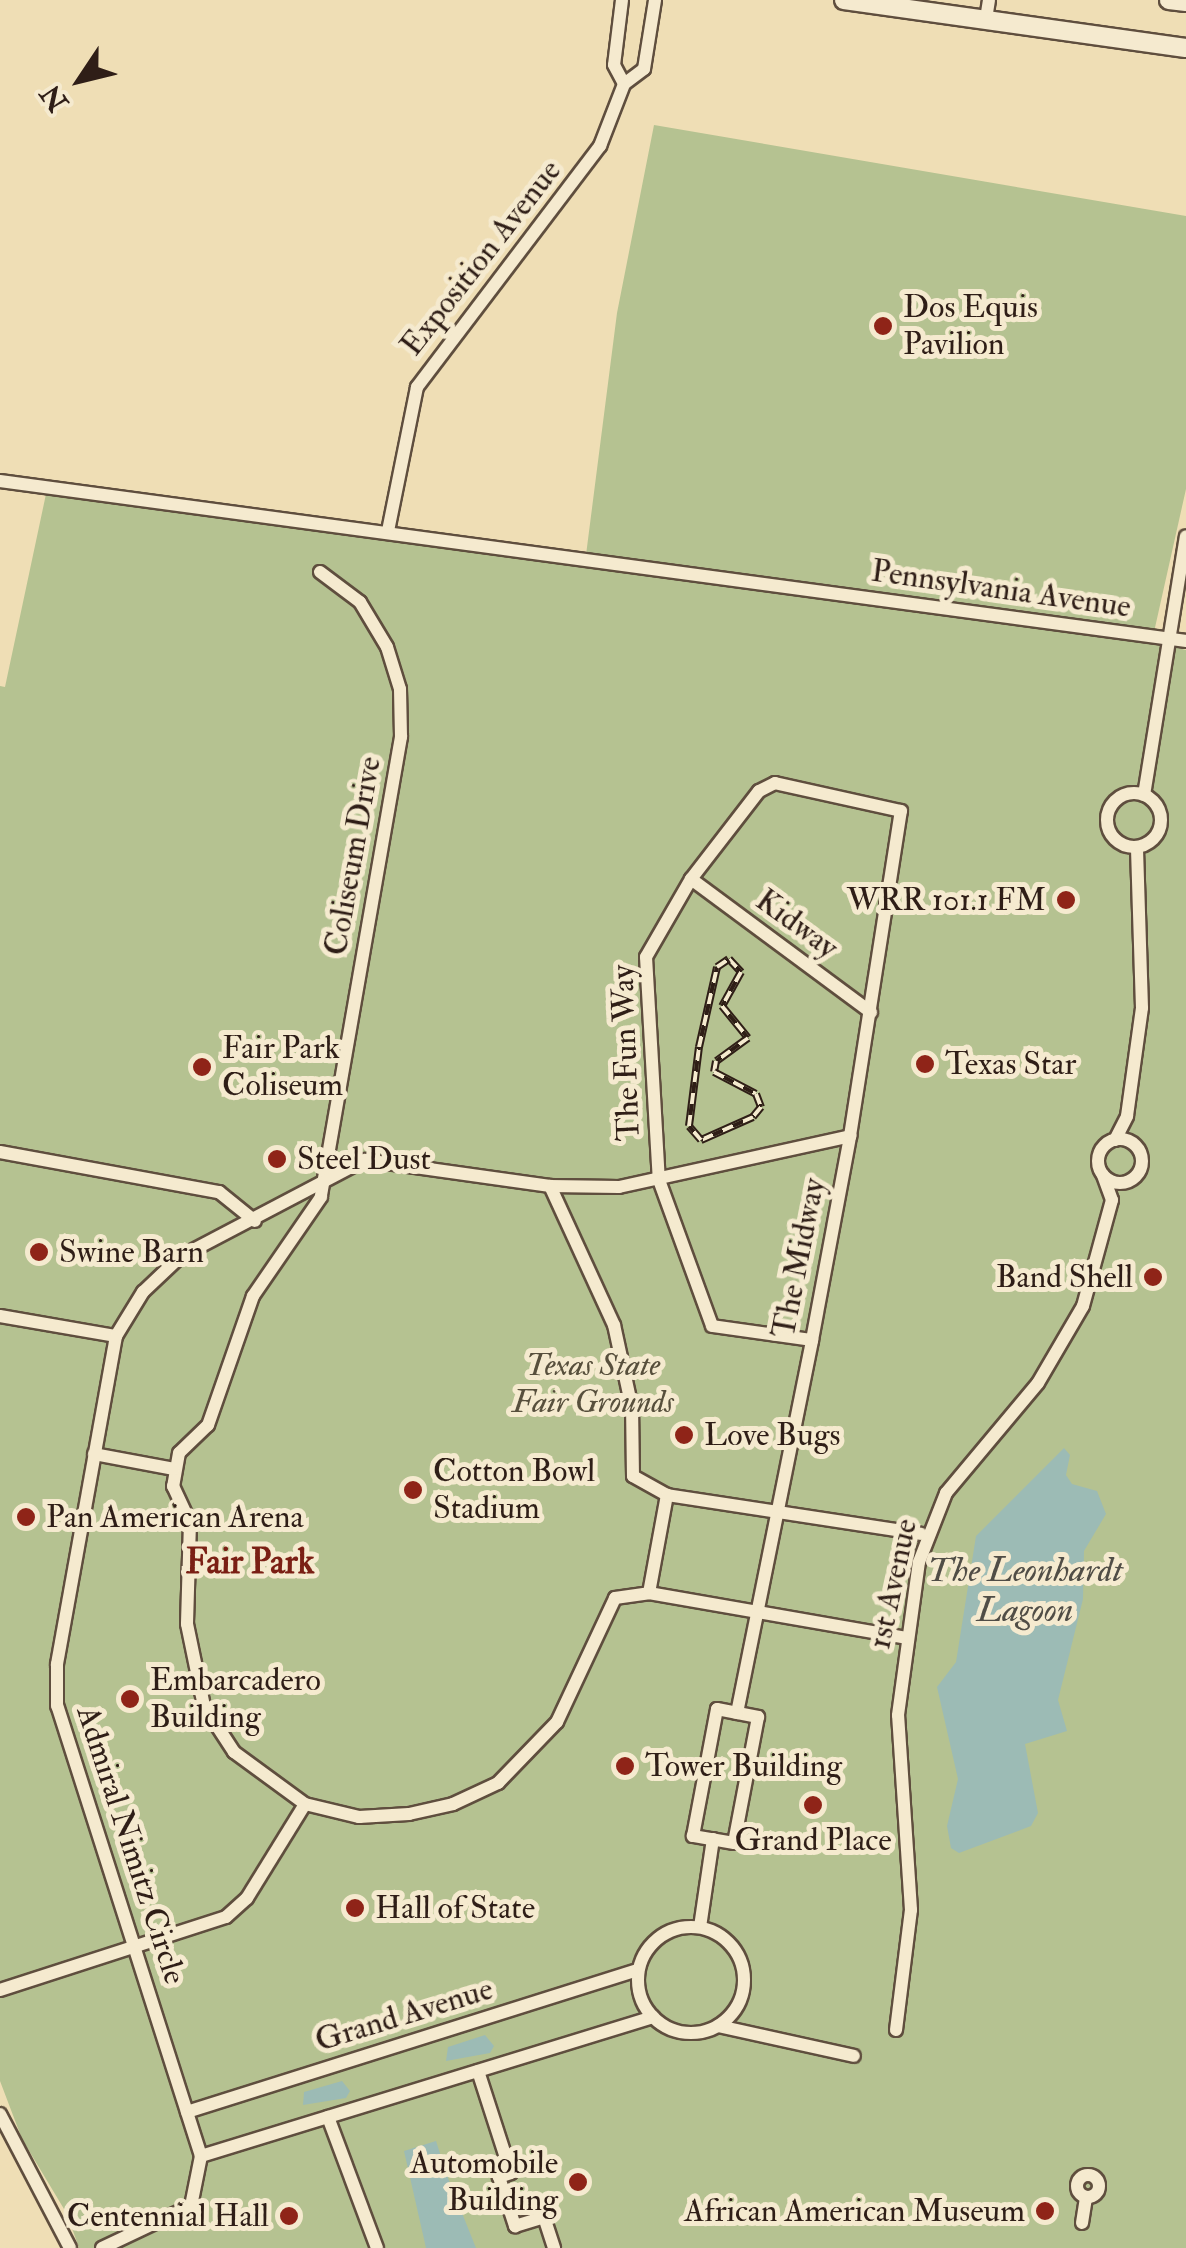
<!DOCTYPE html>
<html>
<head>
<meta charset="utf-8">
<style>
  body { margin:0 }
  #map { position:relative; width:1186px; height:2248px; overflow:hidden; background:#efdeb5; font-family:"IM FELL Double Pica",serif }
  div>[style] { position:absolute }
  .green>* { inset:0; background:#b5c291 }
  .water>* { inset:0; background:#9cbbb5 }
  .roads { filter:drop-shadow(2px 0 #5f4e3e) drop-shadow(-2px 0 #5f4e3e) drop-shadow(0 2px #5f4e3e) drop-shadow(0 -2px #5f4e3e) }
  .street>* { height:12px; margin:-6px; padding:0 6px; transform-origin:6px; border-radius:6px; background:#f5eacf }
  .street>.ring { margin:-6px; padding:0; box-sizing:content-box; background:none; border:12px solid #f5eacf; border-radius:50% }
  .secondary>* { height:18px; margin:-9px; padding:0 9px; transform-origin:9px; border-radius:9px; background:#f5eacf }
  .rail>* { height:8px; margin-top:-4px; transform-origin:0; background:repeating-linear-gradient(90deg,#f5eacf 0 11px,#2f1e17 0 22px); box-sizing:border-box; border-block:2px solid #2f1e17 }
  .dots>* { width:28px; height:28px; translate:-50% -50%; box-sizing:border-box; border:5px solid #f5eacf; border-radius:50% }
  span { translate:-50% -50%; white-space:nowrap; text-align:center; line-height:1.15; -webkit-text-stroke:10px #f5eacf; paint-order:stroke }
  .street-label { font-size:32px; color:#2f1e17 }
  .poi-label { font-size:32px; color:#2f1e17 }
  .left { translate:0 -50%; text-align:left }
  .right { translate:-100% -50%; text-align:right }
  .park-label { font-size:32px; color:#574f3c; font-style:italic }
  .neighbourhood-label { font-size:35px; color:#7a1f14; font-weight:700 }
  .water-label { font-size:35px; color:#504d46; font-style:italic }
  .north { position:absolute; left:30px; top:30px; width:100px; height:100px; -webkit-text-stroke:8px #f5eacf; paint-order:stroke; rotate:235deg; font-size:28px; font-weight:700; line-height:40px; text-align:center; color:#2f1e17 }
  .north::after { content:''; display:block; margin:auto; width:35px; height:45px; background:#2f1e17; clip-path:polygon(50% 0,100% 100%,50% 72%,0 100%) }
</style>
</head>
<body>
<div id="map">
  <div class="green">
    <div style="clip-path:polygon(654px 125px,1186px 216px,1186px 489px,1152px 641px,1186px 650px,1186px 2248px,79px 2248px,67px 2214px,22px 2139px,0 2081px,0 686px,5px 687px,46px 494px,586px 555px,617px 313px)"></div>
  </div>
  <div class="water">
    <div style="clip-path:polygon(1064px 1448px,1070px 1455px,1066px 1475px,1072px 1484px,1097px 1491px,1106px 1514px,1084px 1551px,1083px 1599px,1058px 1700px,1067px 1731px,1025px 1744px,1038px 1813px,1031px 1826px,959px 1853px,951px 1848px,947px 1826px,958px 1779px,937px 1687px,956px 1662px,976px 1536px)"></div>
    <div style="clip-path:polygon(485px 2035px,494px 2046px,490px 2053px,446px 2061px,448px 2047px)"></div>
    <div style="clip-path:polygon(342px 2081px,350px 2091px,346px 2098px,303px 2105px,304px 2092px)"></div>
    <div style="clip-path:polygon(436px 2141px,448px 2178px,476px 2248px,426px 2248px,404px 2151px)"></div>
  </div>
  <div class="roads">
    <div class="street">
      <div style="left:622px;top:0;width:65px;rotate:97deg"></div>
      <div style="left:614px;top:65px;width:21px;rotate:62deg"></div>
      <div style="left:986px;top:19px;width:19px;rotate:-81deg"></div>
      <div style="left:0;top:481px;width:1197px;rotate:7.68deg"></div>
      <div style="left:388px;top:531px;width:147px;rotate:-78.6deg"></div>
      <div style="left:417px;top:387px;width:303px;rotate:-52.8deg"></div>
      <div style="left:600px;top:146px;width:66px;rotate:-68.8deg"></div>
      <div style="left:624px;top:84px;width:25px;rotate:-37deg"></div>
      <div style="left:644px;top:69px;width:70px;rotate:-80.9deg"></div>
      <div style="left:320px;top:572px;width:50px;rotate:36.9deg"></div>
      <div style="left:360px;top:602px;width:52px;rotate:59deg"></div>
      <div style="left:387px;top:647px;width:44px;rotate:72.8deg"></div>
      <div style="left:400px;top:689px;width:48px;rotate:88.8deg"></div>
      <div style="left:401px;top:737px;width:467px;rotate:99.9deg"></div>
      <div style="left:321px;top:1197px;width:120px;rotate:124.5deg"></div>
      <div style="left:253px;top:1296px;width:137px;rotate:109.2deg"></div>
      <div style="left:208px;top:1425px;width:40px;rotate:136deg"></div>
      <div style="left:179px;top:1453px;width:34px;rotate:100deg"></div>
      <div style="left:173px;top:1486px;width:40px;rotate:65deg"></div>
      <div style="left:190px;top:1522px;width:102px;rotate:91.7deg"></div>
      <div style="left:187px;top:1624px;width:84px;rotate:78.3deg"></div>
      <div style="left:204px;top:1706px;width:55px;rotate:56.9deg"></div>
      <div style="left:234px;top:1752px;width:88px;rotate:36.2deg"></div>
      <div style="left:305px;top:1804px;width:56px;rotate:13.5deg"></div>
      <div style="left:359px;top:1817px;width:50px;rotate:-3.4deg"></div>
      <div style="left:409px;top:1814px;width:45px;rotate:-12.8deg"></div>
      <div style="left:453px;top:1804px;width:50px;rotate:-25deg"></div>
      <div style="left:498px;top:1783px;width:85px;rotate:-46deg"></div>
      <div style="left:557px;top:1722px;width:137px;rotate:-64.9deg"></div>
      <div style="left:615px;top:1598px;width:34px;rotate:-8deg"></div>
      <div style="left:649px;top:1593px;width:100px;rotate:-79.6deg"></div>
      <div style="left:667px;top:1495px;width:39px;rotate:-151deg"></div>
      <div style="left:633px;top:1476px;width:68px;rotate:-90.8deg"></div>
      <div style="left:632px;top:1408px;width:85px;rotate:-102.2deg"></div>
      <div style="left:614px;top:1325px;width:153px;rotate:-114.7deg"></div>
      <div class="ring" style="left:1107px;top:793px;width:42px;height:42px"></div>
      <div style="left:1144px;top:795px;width:262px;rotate:-80.8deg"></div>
      <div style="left:691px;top:879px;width:224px;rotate:36.5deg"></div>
      <div class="ring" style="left:1098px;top:1139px;width:32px;height:32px"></div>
      <div style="left:1115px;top:1140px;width:27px;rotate:-63deg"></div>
      <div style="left:1127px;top:1116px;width:109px;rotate:-82.1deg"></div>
      <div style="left:1142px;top:1008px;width:161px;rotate:-91.8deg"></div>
      <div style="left:0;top:1152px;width:223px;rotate:10.4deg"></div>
      <div style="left:219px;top:1192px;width:46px;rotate:38.9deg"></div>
      <div style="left:0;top:1316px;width:118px;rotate:9.8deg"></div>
      <div style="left:116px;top:1336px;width:52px;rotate:-58.5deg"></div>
      <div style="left:143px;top:1292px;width:51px;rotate:-43.4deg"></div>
      <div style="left:180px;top:1257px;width:209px;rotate:-27.7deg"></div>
      <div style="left:365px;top:1160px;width:187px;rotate:8deg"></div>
      <div style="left:550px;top:1186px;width:69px;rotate:0.8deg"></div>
      <div style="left:619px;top:1187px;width:237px;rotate:-12.4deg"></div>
      <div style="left:94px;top:1454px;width:81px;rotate:10.6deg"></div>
      <div style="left:667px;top:1495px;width:257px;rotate:8.7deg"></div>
      <div style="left:649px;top:1593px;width:261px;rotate:9.9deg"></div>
      <div style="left:717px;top:1709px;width:42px;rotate:11deg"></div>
      <div style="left:758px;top:1717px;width:128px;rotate:100.8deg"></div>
      <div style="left:734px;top:1843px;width:42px;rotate:-170.3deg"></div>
      <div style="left:693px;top:1836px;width:129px;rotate:-79.3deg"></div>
      <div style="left:737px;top:1713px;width:380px;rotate:-78.6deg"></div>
      <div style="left:812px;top:1340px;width:208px;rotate:-79.4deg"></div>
      <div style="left:850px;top:1136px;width:329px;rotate:-81.1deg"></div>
      <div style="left:901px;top:811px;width:129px;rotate:-167.5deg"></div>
      <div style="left:775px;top:783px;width:18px;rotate:153deg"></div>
      <div style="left:759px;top:791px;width:111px;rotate:127.7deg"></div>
      <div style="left:691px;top:879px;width:90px;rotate:120deg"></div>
      <div style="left:646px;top:957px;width:223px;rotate:86.7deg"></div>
      <div style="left:659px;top:1180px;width:155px;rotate:70deg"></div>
      <div style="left:712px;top:1326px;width:101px;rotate:8deg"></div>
      <div class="ring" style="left:638px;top:1927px;width:94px;height:94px"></div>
      <div style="left:700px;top:1927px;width:89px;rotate:-81.6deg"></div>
      <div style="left:0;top:1990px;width:237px;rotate:-17.9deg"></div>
      <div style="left:226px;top:1917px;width:28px;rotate:-42deg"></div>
      <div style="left:247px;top:1898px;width:110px;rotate:-58.3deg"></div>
      <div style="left:718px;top:2026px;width:139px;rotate:12.4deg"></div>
      <div style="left:896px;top:2030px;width:121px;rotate:-82.9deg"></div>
      <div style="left:911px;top:1910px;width:195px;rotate:-93.8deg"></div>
      <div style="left:898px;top:1715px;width:154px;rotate:-82.2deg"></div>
      <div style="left:919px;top:1562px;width:74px;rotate:-68.6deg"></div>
      <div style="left:946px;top:1493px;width:143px;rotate:-50.1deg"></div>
      <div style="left:1038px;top:1383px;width:89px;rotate:-59.7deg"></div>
      <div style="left:1083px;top:1306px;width:110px;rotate:-74.7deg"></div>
      <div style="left:1112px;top:1200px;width:27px;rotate:-110deg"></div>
      <div style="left:478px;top:2071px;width:107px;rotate:72.1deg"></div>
      <div style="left:511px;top:2173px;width:13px;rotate:162deg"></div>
      <div style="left:499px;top:2177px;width:52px;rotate:71.9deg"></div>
      <div style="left:515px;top:2226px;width:30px;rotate:-17deg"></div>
      <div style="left:544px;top:2217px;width:33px;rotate:72deg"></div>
      <div style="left:187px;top:2112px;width:473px;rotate:-17.5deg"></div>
      <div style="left:0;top:2114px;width:151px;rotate:62.4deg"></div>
      <div style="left:328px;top:2117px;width:140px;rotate:69.5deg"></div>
      <div style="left:201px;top:2156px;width:473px;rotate:-17.1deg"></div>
      <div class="ring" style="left:1077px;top:2175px;width:10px;height:10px"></div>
      <div style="left:1082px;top:2223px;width:25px;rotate:-81deg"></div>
      <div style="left:102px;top:2248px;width:98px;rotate:-25.3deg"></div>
      <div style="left:191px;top:2206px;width:51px;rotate:-78.7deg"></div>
      <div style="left:201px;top:2156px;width:472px;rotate:-107.7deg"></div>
      <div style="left:57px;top:1706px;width:42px;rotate:-90deg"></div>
      <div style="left:57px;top:1664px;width:333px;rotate:-79.8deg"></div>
    </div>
    <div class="secondary">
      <div style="left:844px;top:0;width:345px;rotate:8deg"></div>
      <div style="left:1169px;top:0;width:17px;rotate:7deg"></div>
    </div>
  </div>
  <div class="rail">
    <div style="left:729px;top:959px;width:18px;rotate:47deg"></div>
    <div style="left:741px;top:972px;width:39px;rotate:119deg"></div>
    <div style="left:722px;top:1006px;width:41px;rotate:50.9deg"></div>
    <div style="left:748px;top:1038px;width:39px;rotate:144deg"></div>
    <div style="left:716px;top:1061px;width:11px;rotate:100deg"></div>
    <div style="left:714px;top:1072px;width:47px;rotate:27.6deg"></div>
    <div style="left:756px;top:1094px;width:14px;rotate:69deg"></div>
    <div style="left:761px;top:1107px;width:13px;rotate:129deg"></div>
    <div style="left:753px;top:1117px;width:57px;rotate:156.1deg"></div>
    <div style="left:701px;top:1140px;width:18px;rotate:-131deg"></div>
    <div style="left:689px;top:1126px;width:80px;rotate:-82.8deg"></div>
    <div style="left:699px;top:1047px;width:82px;rotate:-77.3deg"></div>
    <div style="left:717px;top:967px;width:14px;rotate:-34deg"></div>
  </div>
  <div class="dots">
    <div style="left:883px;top:326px;background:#8f2418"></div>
    <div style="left:1066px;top:900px;background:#8f2418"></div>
    <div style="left:925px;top:1064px;background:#8f2418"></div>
    <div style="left:202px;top:1067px;background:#8f2418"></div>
    <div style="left:277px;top:1159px;background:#8f2418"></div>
    <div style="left:39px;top:1252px;background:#8f2418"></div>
    <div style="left:1153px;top:1277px;background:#8f2418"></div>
    <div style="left:684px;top:1435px;background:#8f2418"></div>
    <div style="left:413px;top:1490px;background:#8f2418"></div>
    <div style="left:26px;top:1517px;background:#8f2418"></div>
    <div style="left:130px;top:1699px;background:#8f2418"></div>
    <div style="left:625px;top:1766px;background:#8f2418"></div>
    <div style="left:813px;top:1805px;background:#8f2418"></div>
    <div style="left:355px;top:1908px;background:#8f2418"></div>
    <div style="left:578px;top:2182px;background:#8f2418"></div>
    <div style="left:1045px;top:2211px;background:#8f2418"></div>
    <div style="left:289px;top:2216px;background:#8f2418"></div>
  </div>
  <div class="street-label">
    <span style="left:481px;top:258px;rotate:-52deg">Exposition Avenue</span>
    <span style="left:1001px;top:589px;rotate:8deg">Pennsylvania Avenue</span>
    <span style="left:353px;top:856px;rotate:-80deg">Coliseum Drive</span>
    <span style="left:797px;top:924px;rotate:36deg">Kidway</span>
    <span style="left:626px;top:1053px;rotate:-92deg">The Fun Way</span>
    <span style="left:799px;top:1258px;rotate:-79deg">The Midway</span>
    <span style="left:893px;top:1584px;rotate:-78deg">1st Avenue</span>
    <span style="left:131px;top:1845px;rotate:72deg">Admiral Nimitz Circle</span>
    <span style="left:404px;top:2015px;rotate:-17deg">Grand Avenue</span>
  </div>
  <div class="poi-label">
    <span class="left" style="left:903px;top:326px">Dos Equis<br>Pavilion</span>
    <span class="right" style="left:1046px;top:900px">WRR 101.1 FM</span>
    <span class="left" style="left:222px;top:1067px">Fair Park<br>Coliseum</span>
    <span class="left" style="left:945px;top:1064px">Texas Star</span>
    <span class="left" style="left:297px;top:1159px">Steel Dust</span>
    <span class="left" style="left:59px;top:1252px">Swine Barn</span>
    <span class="right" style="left:1133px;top:1277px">Band Shell</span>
    <span class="left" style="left:704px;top:1435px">Love Bugs</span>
    <span class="left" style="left:433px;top:1490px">Cotton Bowl<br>Stadium</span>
    <span class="left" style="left:46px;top:1517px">Pan American Arena</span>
    <span class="left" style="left:150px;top:1699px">Embarcadero<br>Building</span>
    <span class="left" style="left:645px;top:1766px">Tower Building</span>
    <span style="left:813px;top:1840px">Grand Place</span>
    <span class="left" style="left:375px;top:1908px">Hall of State</span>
    <span class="right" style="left:558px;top:2182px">Automobile<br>Building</span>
    <span class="right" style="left:1025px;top:2211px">African American Museum</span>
    <span class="right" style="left:269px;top:2216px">Centennial Hall</span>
  </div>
  <div class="park-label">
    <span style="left:593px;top:1384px">Texas State<br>Fair Grounds</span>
  </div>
  <div class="neighbourhood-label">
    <span style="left:250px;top:1562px">Fair Park</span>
  </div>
  <div class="water-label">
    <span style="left:1025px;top:1590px">The Leonhardt<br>Lagoon</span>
  </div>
  <div class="north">N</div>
</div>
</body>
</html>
